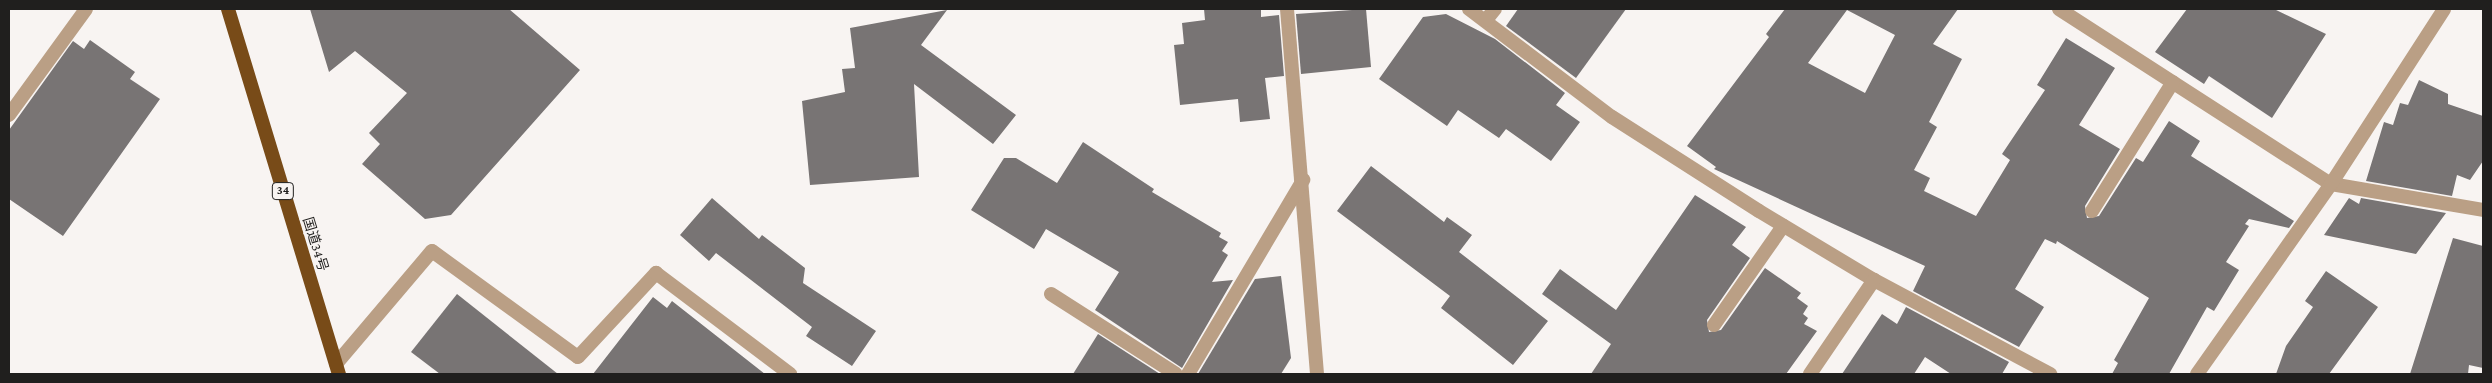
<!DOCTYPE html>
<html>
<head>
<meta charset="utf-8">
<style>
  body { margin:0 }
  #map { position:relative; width:2492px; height:383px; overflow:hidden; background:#f8f4f2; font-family:"Crimson Pro","Noto Sans JP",serif }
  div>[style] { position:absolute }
  .building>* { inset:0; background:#787474 }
  .service>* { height:14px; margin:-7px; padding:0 7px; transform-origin:7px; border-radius:7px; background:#ba9f85 }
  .minor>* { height:14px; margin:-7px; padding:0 7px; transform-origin:7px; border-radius:7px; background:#ba9f85 }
  .trunk>* { height:14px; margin:-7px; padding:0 7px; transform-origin:7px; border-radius:7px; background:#784b18 }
  span { translate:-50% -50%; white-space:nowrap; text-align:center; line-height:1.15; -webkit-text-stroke:4.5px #f8f4f2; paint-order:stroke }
  .shield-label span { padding:1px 4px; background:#f8f4f2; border:1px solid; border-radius:4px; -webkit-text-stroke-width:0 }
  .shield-label { font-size:12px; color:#201f1e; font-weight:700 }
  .street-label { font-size:14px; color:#201f1e }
  .frame { position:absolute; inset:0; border:10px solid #201f1e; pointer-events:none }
</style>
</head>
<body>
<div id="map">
  <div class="building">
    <div style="clip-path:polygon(310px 9px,509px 9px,580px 70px,451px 215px,425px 219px,362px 164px,380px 144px,369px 133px,407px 93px,355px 51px,329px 72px)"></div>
    <div style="clip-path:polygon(1204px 9px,1261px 9px,1261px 17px,1279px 15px,1284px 76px,1265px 78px,1270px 119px,1240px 122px,1238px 99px,1180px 105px,1174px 45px,1184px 44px,1182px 23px,1205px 20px)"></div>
    <div style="clip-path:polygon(1366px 9px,1371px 67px,1301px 74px,1296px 14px)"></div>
    <div style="clip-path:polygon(1518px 9px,1626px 9px,1576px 78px,1506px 26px)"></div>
    <div style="clip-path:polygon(evenodd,1785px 9px,1958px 9px,1933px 44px,1962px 59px,1929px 122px,1937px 127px,1914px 170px,1930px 178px,1924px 191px,1976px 216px,2010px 160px,2002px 154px,2045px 90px,2037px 85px,2066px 38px,2115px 68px,2079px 125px,2120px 149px,2085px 206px,2087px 218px,2099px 216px,2136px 158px,2143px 162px,2169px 121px,2200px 141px,2191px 156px,2294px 221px,2289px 228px,2249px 219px,2245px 224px,2249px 226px,2226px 262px,2239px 270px,2214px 311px,2207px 307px,2169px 374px,2112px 374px,2118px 363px,2114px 360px,2149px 298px,2057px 241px,2056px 244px,2045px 239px,2015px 289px,2044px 307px,2019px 347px,1913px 291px,1925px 266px,1714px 169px,1716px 167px,1687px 146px,1769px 37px,1766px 34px,1785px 9px,1847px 10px,1895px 35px,1865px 93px,1808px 63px,1847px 10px)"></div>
    <div style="clip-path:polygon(2187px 9px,2274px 9px,2326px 34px,2272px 118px,2209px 76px,2204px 84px,2155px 52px)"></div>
    <div style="clip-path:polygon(947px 10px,921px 45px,1016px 115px,993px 144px,914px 84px,919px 177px,810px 185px,802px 101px,845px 92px,842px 69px,855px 68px,850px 28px)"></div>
    <div style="clip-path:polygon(1446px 14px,1495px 39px,1565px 93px,1556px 105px,1580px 122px,1551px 161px,1506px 129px,1499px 138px,1458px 110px,1447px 126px,1379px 79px,1423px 17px)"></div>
    <div style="clip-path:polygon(90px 40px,135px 72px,130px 79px,160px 99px,63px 236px,9px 199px,9px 130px,73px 41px,84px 49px)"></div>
    <div style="clip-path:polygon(2419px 80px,2448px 94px,2448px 104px,2483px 116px,2483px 161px,2470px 180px,2457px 175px,2452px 196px,2366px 181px,2384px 122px,2393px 125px,2400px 103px,2408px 105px)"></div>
    <div style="clip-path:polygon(1083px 142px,1154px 189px,1152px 192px,1221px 233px,1219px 237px,1228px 242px,1222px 251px,1228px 255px,1212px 282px,1233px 280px,1182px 368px,1095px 310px,1119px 272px,1046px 229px,1034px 249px,971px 210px,1004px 158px,1016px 158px,1057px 183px)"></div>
    <div style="clip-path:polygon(1371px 166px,1444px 222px,1447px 217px,1472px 235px,1459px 252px,1548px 321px,1513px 365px,1441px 308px,1450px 296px,1337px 211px)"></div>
    <div style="clip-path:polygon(1695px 195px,1746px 227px,1732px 245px,1750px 258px,1707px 320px,1709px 332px,1721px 330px,1765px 268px,1801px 293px,1797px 298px,1808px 306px,1803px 314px,1808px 318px,1804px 324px,1817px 331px,1786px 374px,1591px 374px,1611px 344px,1542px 294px,1560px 269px,1616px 310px)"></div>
    <div style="clip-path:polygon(712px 198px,759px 239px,762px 235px,805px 268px,803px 283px,876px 331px,852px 366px,806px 336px,812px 327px,716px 253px,709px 261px,680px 235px)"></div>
    <div style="clip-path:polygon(2349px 198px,2359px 204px,2361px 198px,2446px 213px,2416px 254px,2324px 235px)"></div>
    <div style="clip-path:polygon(2453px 238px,2483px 246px,2483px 368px,2469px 365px,2468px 374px,2410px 374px)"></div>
    <div style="clip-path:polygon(2326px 271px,2378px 307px,2329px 374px,2276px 374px,2286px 346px,2313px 307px,2305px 301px)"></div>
    <div style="clip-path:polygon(1281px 276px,1291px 358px,1281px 374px,1198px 374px,1255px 279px)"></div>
    <div style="clip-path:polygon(457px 294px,558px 374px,440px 374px,411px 352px)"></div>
    <div style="clip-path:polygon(653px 297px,667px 308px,672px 301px,765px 374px,593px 374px)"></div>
    <div style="clip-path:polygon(1906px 307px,2009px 362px,2002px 374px,1951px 374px,1925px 357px,1914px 374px,1842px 374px,1882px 314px,1897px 324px)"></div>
    <div style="clip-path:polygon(1098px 334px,1160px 374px,1073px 374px)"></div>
  </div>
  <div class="service">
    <div style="left:1714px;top:325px;width:121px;rotate:-55.1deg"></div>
  </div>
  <div class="minor">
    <div style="left:1287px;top:9px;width:366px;rotate:85.3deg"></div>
    <div style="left:1469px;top:9px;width:179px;rotate:37.1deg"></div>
    <div style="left:1612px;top:117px;width:174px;rotate:32.6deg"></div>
    <div style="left:1759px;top:211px;width:134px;rotate:31deg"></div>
    <div style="left:1874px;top:280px;width:200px;rotate:28.1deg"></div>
    <div style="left:2059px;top:9px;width:323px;rotate:32.8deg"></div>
    <div style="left:2331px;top:184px;width:154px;rotate:9.7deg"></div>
    <div style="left:1486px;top:20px;width:14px;rotate:-51deg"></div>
    <div style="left:9px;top:115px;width:131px;rotate:-54deg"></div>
    <div style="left:2092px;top:211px;width:152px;rotate:-57.9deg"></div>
    <div style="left:1051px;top:294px;width:148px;rotate:32.6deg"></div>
    <div style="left:336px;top:364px;width:148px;rotate:-49.7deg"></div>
    <div style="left:432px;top:251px;width:180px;rotate:36deg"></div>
    <div style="left:578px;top:357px;width:115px;rotate:-47.1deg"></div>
    <div style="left:656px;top:273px;width:168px;rotate:37deg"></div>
    <div style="left:1188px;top:374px;width:226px;rotate:-59.3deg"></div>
    <div style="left:1810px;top:374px;width:114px;rotate:-55.8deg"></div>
    <div style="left:2197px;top:374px;width:232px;rotate:-54.8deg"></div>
    <div style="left:2331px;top:184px;width:208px;rotate:-57.1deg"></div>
  </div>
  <div class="trunk">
    <div style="left:228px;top:9px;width:382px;rotate:73.1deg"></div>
  </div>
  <div class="shield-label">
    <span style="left:283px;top:191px">34</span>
  </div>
  <div class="street-label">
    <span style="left:316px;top:244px;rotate:73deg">国道34号</span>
  </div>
  <div class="frame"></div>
</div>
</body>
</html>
